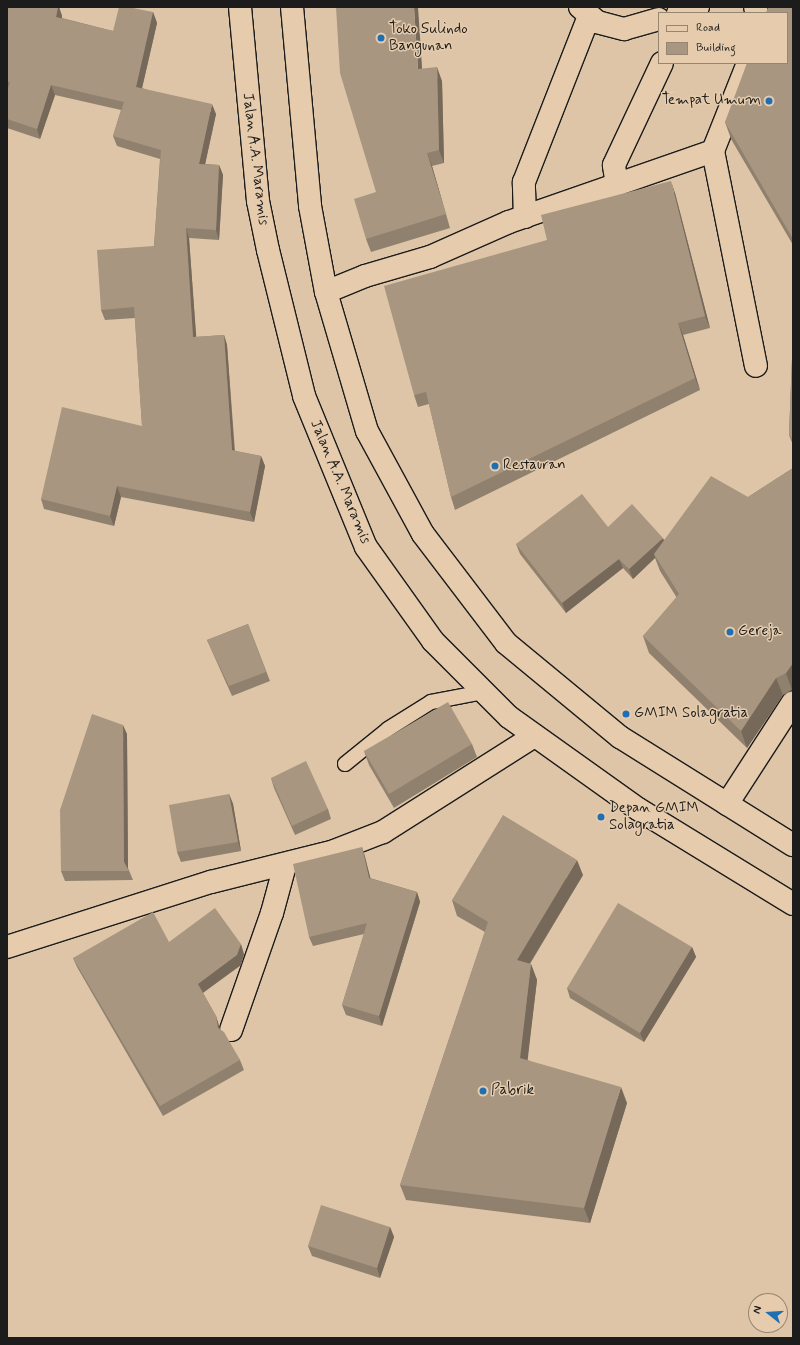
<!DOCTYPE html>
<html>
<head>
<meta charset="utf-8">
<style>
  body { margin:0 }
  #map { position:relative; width:800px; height:1345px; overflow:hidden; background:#dec5a7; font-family:Mynerve,sans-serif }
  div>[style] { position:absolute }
  .roads { filter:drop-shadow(1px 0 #1c1c1c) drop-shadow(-1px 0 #1c1c1c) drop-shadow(0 1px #1c1c1c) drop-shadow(0 -1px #1c1c1c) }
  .lane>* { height:14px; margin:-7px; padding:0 7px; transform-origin:7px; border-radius:7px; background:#e6ccad }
  .street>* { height:22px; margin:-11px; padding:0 11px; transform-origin:11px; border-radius:11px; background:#e6ccad }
  .highway>* { height:22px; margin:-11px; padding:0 11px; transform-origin:11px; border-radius:11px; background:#e6ccad }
  .wall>* { inset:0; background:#90816e }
  .shaded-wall>* { inset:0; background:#76695a }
  .building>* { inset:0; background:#a89680 }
  .dots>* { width:11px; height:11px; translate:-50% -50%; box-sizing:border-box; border:2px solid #e6ccad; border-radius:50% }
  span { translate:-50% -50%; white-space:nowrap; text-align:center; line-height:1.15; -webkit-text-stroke:3px #e6ccad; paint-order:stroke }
  .poi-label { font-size:15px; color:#1c1c1c }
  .left { translate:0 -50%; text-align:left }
  .right { translate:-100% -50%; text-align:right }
  .street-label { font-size:15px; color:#1c1c1c }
  .frame { position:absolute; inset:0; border:8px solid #1c1c1c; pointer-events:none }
  .legend { position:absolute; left:658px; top:12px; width:130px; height:52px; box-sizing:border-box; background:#e6ccad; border:1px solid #958673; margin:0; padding:5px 7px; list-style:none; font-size:12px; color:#1c1c1c }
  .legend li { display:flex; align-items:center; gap:8px; height:20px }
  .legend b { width:20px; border:1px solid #958673 }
  .north { position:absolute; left:748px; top:1293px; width:40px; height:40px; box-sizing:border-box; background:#e6ccad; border:1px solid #958673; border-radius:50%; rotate:287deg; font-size:11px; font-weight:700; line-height:16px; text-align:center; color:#1c1c1c }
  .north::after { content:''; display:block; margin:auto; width:14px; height:18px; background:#1f6fb2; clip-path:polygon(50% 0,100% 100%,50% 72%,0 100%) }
</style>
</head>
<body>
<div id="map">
  <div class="roads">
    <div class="lane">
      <div style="left:345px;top:764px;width:55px;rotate:-39.1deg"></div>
      <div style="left:388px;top:729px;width:51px;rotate:-32.1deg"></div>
      <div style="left:431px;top:702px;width:54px;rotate:-10.7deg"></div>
    </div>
    <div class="street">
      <div style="left:580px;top:7px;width:23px;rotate:41deg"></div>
      <div style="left:597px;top:22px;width:28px;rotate:15deg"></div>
      <div style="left:624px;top:29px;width:36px;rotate:-16deg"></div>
      <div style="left:755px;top:7px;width:6px;rotate:72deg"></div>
      <div style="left:678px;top:13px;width:21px;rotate:-17deg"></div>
      <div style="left:748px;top:63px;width:95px;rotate:111.7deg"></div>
      <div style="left:713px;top:151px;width:219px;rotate:78.7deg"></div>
      <div style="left:617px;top:185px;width:20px;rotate:-99deg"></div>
      <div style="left:614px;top:165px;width:113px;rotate:-64.8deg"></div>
      <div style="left:525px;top:217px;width:35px;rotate:-92deg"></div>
      <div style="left:524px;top:182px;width:178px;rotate:-68.6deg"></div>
      <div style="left:326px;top:292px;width:42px;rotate:-22.3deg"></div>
      <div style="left:365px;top:276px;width:68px;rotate:-16.3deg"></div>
      <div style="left:430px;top:257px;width:86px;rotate:-23.9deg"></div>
      <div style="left:509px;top:222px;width:216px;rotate:-19.2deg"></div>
      <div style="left:727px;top:804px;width:121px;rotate:-57.1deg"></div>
      <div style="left:7px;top:947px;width:214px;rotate:-17.7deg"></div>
      <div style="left:211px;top:882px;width:127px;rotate:-14.1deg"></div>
      <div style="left:334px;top:851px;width:53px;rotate:-21.2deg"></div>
      <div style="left:383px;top:832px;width:179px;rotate:-32.4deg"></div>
      <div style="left:231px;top:1030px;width:124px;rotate:-70.7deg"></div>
      <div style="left:272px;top:913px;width:50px;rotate:-74.8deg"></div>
    </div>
    <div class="highway">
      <div style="left:240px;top:7px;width:195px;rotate:84.7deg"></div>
      <div style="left:258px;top:201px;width:50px;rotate:78.5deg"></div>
      <div style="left:268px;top:250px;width:150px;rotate:76.1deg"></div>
      <div style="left:304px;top:396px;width:163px;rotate:67.7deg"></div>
      <div style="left:366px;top:547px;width:115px;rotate:54.5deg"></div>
      <div style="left:433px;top:641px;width:107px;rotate:45deg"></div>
      <div style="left:509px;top:717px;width:158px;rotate:35.5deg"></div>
      <div style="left:638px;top:809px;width:182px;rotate:31.5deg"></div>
      <div style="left:292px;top:7px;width:200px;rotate:84.8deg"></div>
      <div style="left:310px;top:206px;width:87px;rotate:79.5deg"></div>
      <div style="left:326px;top:292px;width:145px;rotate:73.6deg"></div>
      <div style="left:367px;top:431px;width:117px;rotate:61.5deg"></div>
      <div style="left:423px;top:534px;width:137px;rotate:52.7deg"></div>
      <div style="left:506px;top:643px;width:148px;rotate:39.5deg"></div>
      <div style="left:620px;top:737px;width:204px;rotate:32deg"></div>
    </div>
  </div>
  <div class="wall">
    <div style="clip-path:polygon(7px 7px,59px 7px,62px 16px,62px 18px,113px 31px,153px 12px,157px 23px,142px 88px,216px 114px,205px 164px,219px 165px,223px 175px,219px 240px,189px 238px,196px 337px,224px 335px,227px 345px,235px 451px,261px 456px,265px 466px,254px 522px,121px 497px,114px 526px,44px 509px,41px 499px,142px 426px,135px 318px,105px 320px,101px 310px,154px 246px,160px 159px,117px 146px,113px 136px,121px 110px,55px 95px,40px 139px,7px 128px)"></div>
    <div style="clip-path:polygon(793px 7px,793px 245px,731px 139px,725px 122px)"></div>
    <div style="clip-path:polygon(422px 69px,442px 81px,444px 163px,432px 166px,450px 228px,371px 252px,366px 239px,376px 192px)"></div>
    <div style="clip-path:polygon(675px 193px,710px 328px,683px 335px,700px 390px,455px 510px,451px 497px,429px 404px,418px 407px,414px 395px,547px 240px)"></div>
    <div style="clip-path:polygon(793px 333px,793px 445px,789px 435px)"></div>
    <div style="clip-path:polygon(793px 468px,793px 688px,792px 690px,783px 695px,747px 748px,649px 653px,643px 636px,677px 598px,660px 571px,655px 558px,633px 579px,623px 568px,566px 613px,520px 554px,516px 544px,608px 527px,664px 540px,748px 497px)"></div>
    <div style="clip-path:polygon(248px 624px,270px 681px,232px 696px,211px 649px,207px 640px)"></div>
    <div style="clip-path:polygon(127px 734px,128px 868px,133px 880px,65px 881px,61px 871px)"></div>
    <div style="clip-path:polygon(472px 744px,477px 757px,394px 808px,369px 765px,364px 751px)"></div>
    <div style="clip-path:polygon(271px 778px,328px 809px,331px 819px,295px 835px,274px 788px)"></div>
    <div style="clip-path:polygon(229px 794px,233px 804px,241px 851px,181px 862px,177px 852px)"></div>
    <div style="clip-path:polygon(362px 847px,365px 857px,370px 878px,417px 892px,420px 902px,382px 1026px,346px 1015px,342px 1005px,364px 934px,313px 946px,309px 937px)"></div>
    <div style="clip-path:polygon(583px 875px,530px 964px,531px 964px,537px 980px,527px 1060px,627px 1103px,590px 1223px,406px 1200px,400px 1185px,485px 932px,457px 916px,452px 900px)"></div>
    <div style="clip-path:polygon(169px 942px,244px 954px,241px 965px,203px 993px,216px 1016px,220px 1029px,240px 1060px,244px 1070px,163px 1116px,77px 967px,73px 958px)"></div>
    <div style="clip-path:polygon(692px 947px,696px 957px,644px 1042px,570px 998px,567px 988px)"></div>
    <div style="clip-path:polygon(390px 1227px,394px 1237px,380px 1278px,312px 1256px,308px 1246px)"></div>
  </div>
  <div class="shaded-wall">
    <div style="clip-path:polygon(58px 7px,59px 7px,62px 16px,59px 27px,56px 17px)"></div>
    <div style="clip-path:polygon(414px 7px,418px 7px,423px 82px,418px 69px)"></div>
    <div style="clip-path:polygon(153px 12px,157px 23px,140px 97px,136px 87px)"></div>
    <div style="clip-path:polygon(437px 67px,442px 81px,444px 163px,439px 150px)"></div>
    <div style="clip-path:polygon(51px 85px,55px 95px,40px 139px,37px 129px)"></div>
    <div style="clip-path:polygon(212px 104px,216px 114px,203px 174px,199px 164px)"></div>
    <div style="clip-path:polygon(427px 153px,432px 166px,450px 228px,446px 214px)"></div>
    <div style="clip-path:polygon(219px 165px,223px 175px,219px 240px,216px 230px)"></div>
    <div style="clip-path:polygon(671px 181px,675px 193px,710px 328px,705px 316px)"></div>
    <div style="clip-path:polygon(186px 228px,189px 238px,197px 347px,193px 337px)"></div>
    <div style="clip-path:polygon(678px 323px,683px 335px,700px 390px,695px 378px)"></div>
    <div style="clip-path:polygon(224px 335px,227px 345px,235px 460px,232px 450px)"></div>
    <div style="clip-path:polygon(261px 456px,265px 466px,254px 522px,250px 512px)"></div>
    <div style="clip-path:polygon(117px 486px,121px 497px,114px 526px,110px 516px)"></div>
    <div style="clip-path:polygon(663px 538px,667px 547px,654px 554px,655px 558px,633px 579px,629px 569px)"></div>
    <div style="clip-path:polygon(619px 559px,623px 568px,566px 613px,562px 603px)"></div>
    <div style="clip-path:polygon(793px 663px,793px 688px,792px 690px,786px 673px)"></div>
    <div style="clip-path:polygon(776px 678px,783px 695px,747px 748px,741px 731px)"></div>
    <div style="clip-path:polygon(123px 725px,127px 734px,128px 871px,124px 862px)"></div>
    <div style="clip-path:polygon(229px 794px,233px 804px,241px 851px,238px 842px)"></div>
    <div style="clip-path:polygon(362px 847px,365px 857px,373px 888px,369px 878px)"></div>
    <div style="clip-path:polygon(577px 860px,583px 875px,522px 976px,517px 960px)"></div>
    <div style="clip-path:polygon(417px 892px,420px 902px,382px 1026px,379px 1016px)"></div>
    <div style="clip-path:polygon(241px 944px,244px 954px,241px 965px,201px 994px,198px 984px)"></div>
    <div style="clip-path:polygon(692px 947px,696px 957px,644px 1042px,640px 1033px)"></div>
    <div style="clip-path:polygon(531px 964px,537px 980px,526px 1074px,520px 1058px)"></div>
    <div style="clip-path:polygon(216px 1016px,219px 1026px,221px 1038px,218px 1028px)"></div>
    <div style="clip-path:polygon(621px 1087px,627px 1103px,590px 1223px,584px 1208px)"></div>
    <div style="clip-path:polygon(390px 1227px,394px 1237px,380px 1278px,377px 1268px)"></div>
  </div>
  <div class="building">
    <div style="clip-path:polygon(7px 7px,58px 7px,56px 17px,113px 31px,119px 7px,128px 7px,153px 12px,136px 87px,212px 104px,199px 164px,219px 165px,216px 230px,186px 228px,193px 337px,224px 335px,232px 450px,261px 456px,250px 512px,117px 486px,110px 516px,41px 499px,62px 407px,142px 426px,134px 307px,101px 310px,97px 250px,154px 246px,161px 150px,113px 136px,124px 102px,51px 85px,37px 129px,7px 119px,7px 91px,10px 82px,7px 82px)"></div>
    <div style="clip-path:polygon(336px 7px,414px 7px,418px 69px,437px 67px,439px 150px,427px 153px,446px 214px,366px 239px,354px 199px,376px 192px,340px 73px)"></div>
    <div style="clip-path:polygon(768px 7px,793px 7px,793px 239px,725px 122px,747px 63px,787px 63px,787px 13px,766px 13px)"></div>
    <div style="clip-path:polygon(671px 181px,705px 316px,678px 323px,695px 378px,451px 497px,426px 392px,414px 395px,384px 286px,547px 240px,541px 215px)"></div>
    <div style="clip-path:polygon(793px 333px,793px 440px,789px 435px)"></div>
    <div style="clip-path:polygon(793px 468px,793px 663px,786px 673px,776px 678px,741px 731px,643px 636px,679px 594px,654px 554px,711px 476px,748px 497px)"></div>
    <div style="clip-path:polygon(582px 494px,608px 527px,632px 504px,663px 538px,629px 569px,619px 559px,562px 603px,516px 544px)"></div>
    <div style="clip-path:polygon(248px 624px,266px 672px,229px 686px,207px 640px)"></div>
    <div style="clip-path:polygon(448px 702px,472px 744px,389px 794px,364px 751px)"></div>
    <div style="clip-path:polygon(92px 714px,123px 725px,124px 862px,129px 871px,61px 871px,60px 810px)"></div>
    <div style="clip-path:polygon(306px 761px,328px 809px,292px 826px,271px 778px)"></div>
    <div style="clip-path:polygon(229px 794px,238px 842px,177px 852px,169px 805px)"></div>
    <div style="clip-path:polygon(503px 815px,577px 860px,517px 960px,531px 964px,520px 1058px,621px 1087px,584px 1208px,400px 1185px,488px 922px,452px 900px)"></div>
    <div style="clip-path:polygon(362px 847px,369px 878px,417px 892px,379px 1016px,342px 1005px,367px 923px,309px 937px,293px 864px)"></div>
    <div style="clip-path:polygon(618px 903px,692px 947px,640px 1033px,567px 988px)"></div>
    <div style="clip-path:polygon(215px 908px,241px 944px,237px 955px,198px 984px,216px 1016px,218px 1028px,224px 1032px,240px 1060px,160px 1106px,73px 958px,153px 912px,169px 942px)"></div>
    <div style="clip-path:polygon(321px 1205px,390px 1227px,377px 1268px,308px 1246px)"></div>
  </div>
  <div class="dots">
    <div style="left:381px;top:38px;background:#1f6fb2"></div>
    <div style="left:769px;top:101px;background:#1f6fb2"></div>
    <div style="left:495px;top:466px;background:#1f6fb2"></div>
    <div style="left:730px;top:632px;background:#1f6fb2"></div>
    <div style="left:626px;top:714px;background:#1f6fb2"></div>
    <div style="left:601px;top:817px;background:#1f6fb2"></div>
    <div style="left:483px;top:1091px;background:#1f6fb2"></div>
  </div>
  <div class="poi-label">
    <span class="left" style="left:389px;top:38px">Toko Sulindo<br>Bangunan</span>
    <span class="right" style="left:761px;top:101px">Tempat Umum</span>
    <span class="left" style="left:503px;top:466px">Restauran</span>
    <span class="left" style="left:738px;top:632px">Gereja</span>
    <span class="left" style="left:634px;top:714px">GMIM Solagratia</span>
    <span class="left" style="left:609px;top:817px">Depan GMIM<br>Solagratia</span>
    <span class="left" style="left:491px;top:1091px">Pabrik</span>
  </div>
  <div class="street-label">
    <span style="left:255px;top:159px;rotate:83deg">Jalan A.A. Maramis</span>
    <span style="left:340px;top:482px;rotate:67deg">Jalan A.A. Maramis</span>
  </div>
  <div class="frame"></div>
  <ul class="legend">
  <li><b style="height:5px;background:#e6ccad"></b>Road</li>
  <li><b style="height:11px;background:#a89680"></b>Building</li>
  </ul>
  <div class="north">N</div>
</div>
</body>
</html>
